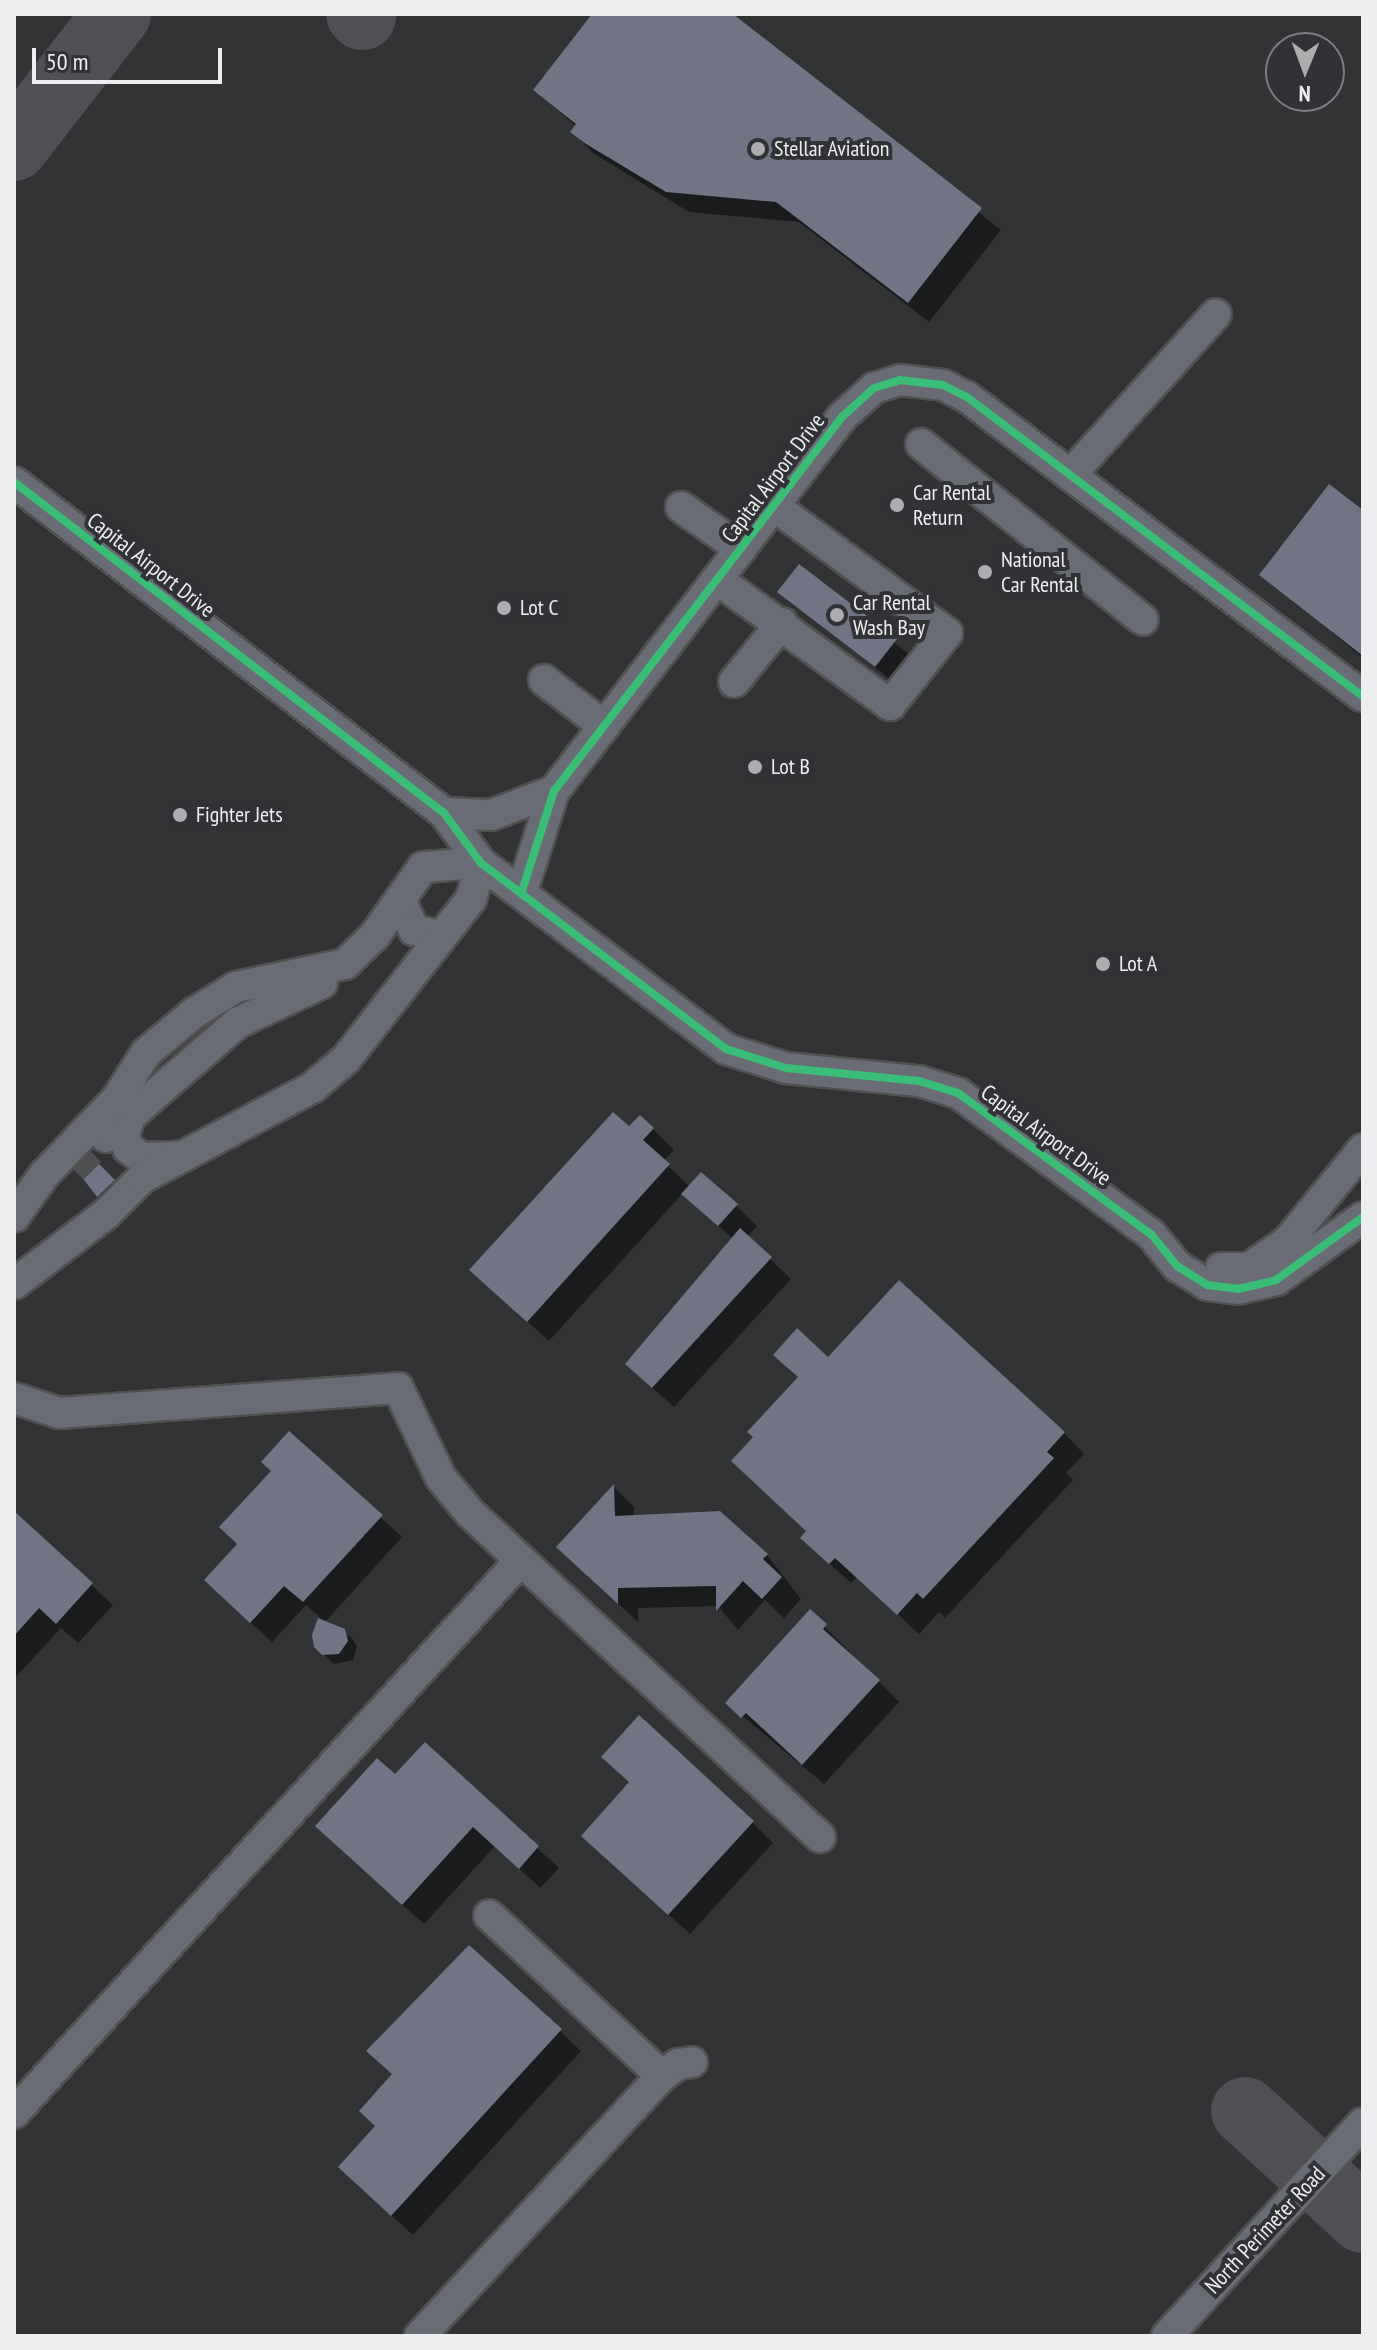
<!DOCTYPE html>
<html>
<head>
<meta charset="utf-8">
<style>
  body { margin:0 }
  #map { position:relative; width:1377px; height:2350px; overflow:hidden; background:#323335; font-family:"PT Sans Narrow",sans-serif }
  div>[style] { position:absolute }
  .shadow>* { inset:0; background:#0007 }
  .taxiway>* { height:68px; margin:-34px; padding:0 34px; transform-origin:34px; border-radius:34px; background:#4f5054 }
  .building>* { inset:0; background:#717484 }
  .minor-tunnel>* { height:30px; margin-top:-15px; transform-origin:0; background:repeating-linear-gradient(90deg,#4e4f51 0 30px,transparent 0 45px) }
  .roads { filter:drop-shadow(2px 0 #515152) drop-shadow(-2px 0 #515152) drop-shadow(0 2px #515152) drop-shadow(0 -2px #515152) }
  .minor>* { height:30px; margin:-15px; padding:0 15px; transform-origin:15px; border-radius:15px; background:#696b75 }
  .cycleway>* { height:8px; margin:-4px; padding:0 4px; transform-origin:4px; border-radius:4px; background:#3abd76 }
  .dots>* { width:22px; height:22px; translate:-50% -50%; box-sizing:border-box; border:4px solid #313236; border-radius:50% }
  span { translate:-50% -50%; white-space:nowrap; text-align:center; line-height:1.15; -webkit-text-stroke:8px #313236; paint-order:stroke }
  .poi-label { font-size:22px; color:#edeef0 }
  .left { translate:0 -50%; text-align:left }
  .street-label { font-size:22px; color:#edeef0 }
  .frame { position:absolute; inset:0; border:16px solid #edeef0; pointer-events:none }
  .north { position:absolute; left:1265px; top:32px; width:80px; height:80px; box-sizing:border-box; background:#313236; border:2px solid #7c7d80; border-radius:50%; rotate:181deg; font-size:22px; font-weight:700; line-height:32px; text-align:center; color:#edeef0 }
  .north::after { content:''; display:block; margin:auto; width:28px; height:36px; background:#acadaf; clip-path:polygon(50% 0,100% 100%,50% 72%,0 100%) }
  .scale { position:absolute; left:32px; top:48px; width:190px; height:36px; box-sizing:border-box; border:4px solid #edeef0; border-top:0; padding-left:10px; font-size:24px; line-height:28px; white-space:nowrap; color:#edeef0; -webkit-text-stroke:6px #313236; paint-order:stroke }
</style>
</head>
<body>
<div id="map">
  <div class="shadow">
    <div style="clip-path:polygon(594px 14px,728px 14px,1001px 230px,929px 322px,799px 222px,689px 212px,593px 153px,573px 132px,577px 127px,535px 90px)"></div>
    <div style="clip-path:polygon(1363px 512px,1363px 658px,1262px 575px)"></div>
    <div style="clip-path:polygon(799px 566px,911px 656px,892px 681px,780px 591px)"></div>
    <div style="clip-path:polygon(629px 1129px,653px 1129px,674px 1150px,663px 1161px,690px 1187px,736px 1206px,757px 1226px,747px 1237px,791px 1279px,674px 1407px,648px 1384px,733px 1239px,683px 1193px,549px 1341px,493px 1290px)"></div>
    <div style="clip-path:polygon(89px 1157px,118px 1185px,103px 1200px,78px 1168px)"></div>
    <div style="clip-path:polygon(828px 1359px,1064px 1433px,1084px 1454px,1066px 1473px,1073px 1480px,945px 1618px,939px 1612px,919px 1634px,857px 1577px,851px 1583px,823px 1558px,808px 1532px)"></div>
    <div style="clip-path:polygon(289px 1434px,402px 1537px,325px 1622px,351px 1637px,357px 1646px,353px 1660px,334px 1664px,324px 1654px,314px 1641px,321px 1618px,306px 1605px,272px 1642px,227px 1601px,239px 1545px)"></div>
    <div style="clip-path:polygon(614px 1487px,634px 1507px,634px 1517px,767px 1555px,801px 1599px,784px 1618px,765px 1600px,738px 1630px,718px 1606px,638px 1608px,638px 1622px,579px 1567px)"></div>
    <div style="clip-path:polygon(14px 1513px,113px 1605px,78px 1643px,61px 1628px,14px 1679px)"></div>
    <div style="clip-path:polygon(810px 1612px,899px 1702px,824px 1784px,727px 1703px)"></div>
    <div style="clip-path:polygon(425px 1745px,559px 1868px,540px 1888px,495px 1846px,424px 1924px,338px 1847px)"></div>
    <div style="clip-path:polygon(752px 1822px,773px 1843px,690px 1934px,604px 1857px)"></div>
    <div style="clip-path:polygon(560px 2031px,581px 2051px,413px 2235px,361px 2188px,377px 2127px)"></div>
  </div>
  <div class="taxiway">
    <div style="left:360px;top:14px;width:3px;rotate:45deg"></div>
    <div style="left:14px;top:147px;width:168px;rotate:-52.2deg"></div>
    <div style="left:1245px;top:2111px;width:160px;rotate:42.5deg"></div>
  </div>
  <div class="building">
    <div style="clip-path:polygon(592px 14px,733px 14px,982px 208px,908px 303px,776px 202px,666px 192px,586px 144px,570px 132px,576px 124px,533px 90px)"></div>
    <div style="clip-path:polygon(1329px 484px,1363px 510px,1363px 656px,1259px 575px)"></div>
    <div style="clip-path:polygon(799px 564px,897px 639px,875px 667px,777px 592px)"></div>
    <div style="clip-path:polygon(613px 1112px,629px 1126px,640px 1115px,654px 1128px,643px 1140px,670px 1164px,527px 1322px,469px 1270px)"></div>
    <div style="clip-path:polygon(89px 1154px,115px 1180px,97px 1197px,75px 1168px)"></div>
    <div style="clip-path:polygon(701px 1172px,738px 1204px,718px 1226px,681px 1194px)"></div>
    <div style="clip-path:polygon(740px 1228px,772px 1257px,652px 1388px,625px 1364px)"></div>
    <div style="clip-path:polygon(899px 1280px,1065px 1432px,1047px 1452px,1054px 1458px,923px 1599px,917px 1593px,897px 1615px,835px 1558px,829px 1564px,800px 1538px,806px 1531px,731px 1461px,753px 1437px,747px 1432px,798px 1377px,773px 1355px,797px 1328px,828px 1357px)"></div>
    <div style="clip-path:polygon(289px 1431px,383px 1515px,303px 1602px,284px 1586px,250px 1623px,204px 1580px,237px 1544px,219px 1527px,271px 1471px,261px 1462px)"></div>
    <div style="clip-path:polygon(614px 1484px,615px 1516px,720px 1511px,768px 1554px,763px 1559px,782px 1577px,762px 1599px,743px 1581px,716px 1611px,716px 1586px,618px 1588px,618px 1604px,556px 1547px)"></div>
    <div style="clip-path:polygon(14px 1511px,93px 1583px,56px 1624px,39px 1608px,14px 1636px)"></div>
    <div style="clip-path:polygon(810px 1609px,827px 1624px,823px 1629px,880px 1680px,802px 1765px,746px 1713px,741px 1718px,725px 1703px)"></div>
    <div style="clip-path:polygon(318px 1618px,345px 1629px,348px 1641px,339px 1654px,322px 1655px,314px 1647px,312px 1635px)"></div>
    <div style="clip-path:polygon(639px 1715px,754px 1821px,668px 1915px,581px 1836px,629px 1782px,601px 1757px)"></div>
    <div style="clip-path:polygon(425px 1742px,539px 1846px,519px 1869px,473px 1827px,402px 1905px,315px 1826px,377px 1758px,395px 1774px)"></div>
    <div style="clip-path:polygon(469px 1945px,562px 2029px,391px 2216px,338px 2167px,375px 2126px,359px 2111px,392px 2074px,366px 2051px)"></div>
  </div>
  <div class="minor-tunnel">
    <div style="left:73px;top:1169px;width:25px;rotate:-45deg"></div>
  </div>
  <div class="roads">
    <div class="minor">
      <div style="left:921px;top:444px;width:283px;rotate:38.4deg"></div>
      <div style="left:1070px;top:475px;width:217px;rotate:-47.8deg"></div>
      <div style="left:14px;top:482px;width:543px;rotate:37.59deg"></div>
      <div style="left:444px;top:813px;width:62px;rotate:53.5deg"></div>
      <div style="left:481px;top:863px;width:308px;rotate:37.2deg"></div>
      <div style="left:726px;top:1049px;width:63px;rotate:17.6deg"></div>
      <div style="left:786px;top:1068px;width:134px;rotate:5.6deg"></div>
      <div style="left:919px;top:1081px;width:41px;rotate:17.1deg"></div>
      <div style="left:958px;top:1093px;width:239px;rotate:36.2deg"></div>
      <div style="left:1151px;top:1234px;width:41px;rotate:50.9deg"></div>
      <div style="left:1177px;top:1266px;width:36px;rotate:32deg"></div>
      <div style="left:1207px;top:1285px;width:31px;rotate:7deg"></div>
      <div style="left:1238px;top:1289px;width:39px;rotate:-13deg"></div>
      <div style="left:1276px;top:1280px;width:107px;rotate:-35.9deg"></div>
      <div style="left:681px;top:507px;width:73px;rotate:35deg"></div>
      <div style="left:718px;top:580px;width:213px;rotate:36deg"></div>
      <div style="left:890px;top:705px;width:92px;rotate:-51.6deg"></div>
      <div style="left:947px;top:633px;width:215px;rotate:-143.7deg"></div>
      <div style="left:544px;top:680px;width:76px;rotate:37.5deg"></div>
      <div style="left:734px;top:682px;width:76px;rotate:-50.9deg"></div>
      <div style="left:444px;top:813px;width:47px;rotate:2.4deg"></div>
      <div style="left:491px;top:815px;width:67px;rotate:-20.9deg"></div>
      <div style="left:522px;top:891px;width:105px;rotate:-72.3deg"></div>
      <div style="left:554px;top:791px;width:472px;rotate:-52.4deg"></div>
      <div style="left:842px;top:417px;width:43px;rotate:-42.2deg"></div>
      <div style="left:874px;top:388px;width:27px;rotate:-17deg"></div>
      <div style="left:900px;top:380px;width:43px;rotate:6.6deg"></div>
      <div style="left:943px;top:385px;width:27px;rotate:27deg"></div>
      <div style="left:967px;top:397px;width:496px;rotate:37.1deg"></div>
      <div style="left:401px;top:901px;width:32px;rotate:66deg"></div>
      <div style="left:414px;top:930px;width:28px;rotate:13deg"></div>
      <div style="left:127px;top:1109px;width:6px;rotate:45deg"></div>
      <div style="left:131px;top:1113px;width:24px;rotate:107deg"></div>
      <div style="left:124px;top:1136px;width:13px;rotate:72deg"></div>
      <div style="left:128px;top:1148px;width:17px;rotate:36deg"></div>
      <div style="left:142px;top:1158px;width:35px;rotate:-2deg"></div>
      <div style="left:106px;top:1137px;width:174px;rotate:-41deg"></div>
      <div style="left:237px;top:1023px;width:94px;rotate:-25.2deg"></div>
      <div style="left:14px;top:1217px;width:52px;rotate:-54.5deg"></div>
      <div style="left:44px;top:1175px;width:104px;rotate:-46.2deg"></div>
      <div style="left:116px;top:1100px;width:56px;rotate:-57.4deg"></div>
      <div style="left:146px;top:1053px;width:62px;rotate:-39.8deg"></div>
      <div style="left:194px;top:1013px;width:49px;rotate:-31.8deg"></div>
      <div style="left:236px;top:987px;width:111px;rotate:-11.9deg"></div>
      <div style="left:345px;top:964px;width:42px;rotate:-44deg"></div>
      <div style="left:375px;top:935px;width:83px;rotate:-54.8deg"></div>
      <div style="left:423px;top:867px;width:58px;rotate:-3.9deg"></div>
      <div style="left:1221px;top:1268px;width:28px"></div>
      <div style="left:1249px;top:1268px;width:47px;rotate:-34.7deg"></div>
      <div style="left:1288px;top:1241px;width:119px;rotate:-50.8deg"></div>
      <div style="left:14px;top:1284px;width:116px;rotate:-37.3deg"></div>
      <div style="left:106px;top:1214px;width:51px;rotate:-45deg"></div>
      <div style="left:142px;top:1178px;width:194px;rotate:-28deg"></div>
      <div style="left:313px;top:1087px;width:43px;rotate:-40.3deg"></div>
      <div style="left:346px;top:1059px;width:203px;rotate:-52deg"></div>
      <div style="left:471px;top:899px;width:37px;rotate:-74deg"></div>
      <div style="left:14px;top:1398px;width:47px;rotate:18.4deg"></div>
      <div style="left:59px;top:1413px;width:340px;rotate:-4.2deg"></div>
      <div style="left:398px;top:1388px;width:100px;rotate:64.5deg"></div>
      <div style="left:441px;top:1478px;width:45px;rotate:50.4deg"></div>
      <div style="left:470px;top:1513px;width:477px;rotate:42.8deg"></div>
      <div style="left:662px;top:2076px;width:20px;rotate:-37deg"></div>
      <div style="left:678px;top:2064px;width:14px;rotate:-8deg"></div>
      <div style="left:14px;top:2113px;width:750px;rotate:-47.48deg"></div>
      <div style="left:420px;top:2336px;width:355px;rotate:-47.1deg"></div>
      <div style="left:662px;top:2076px;width:236px;rotate:-137.1deg"></div>
      <div style="left:1167px;top:2336px;width:289px;rotate:-47.4deg"></div>
    </div>
  </div>
  <div class="cycleway">
    <div style="left:14px;top:482px;width:543px;rotate:37.59deg"></div>
    <div style="left:444px;top:813px;width:62px;rotate:53.5deg"></div>
    <div style="left:481px;top:863px;width:308px;rotate:37.2deg"></div>
    <div style="left:726px;top:1049px;width:63px;rotate:17.6deg"></div>
    <div style="left:786px;top:1068px;width:134px;rotate:5.6deg"></div>
    <div style="left:919px;top:1081px;width:41px;rotate:17.1deg"></div>
    <div style="left:958px;top:1093px;width:239px;rotate:36.2deg"></div>
    <div style="left:1151px;top:1234px;width:41px;rotate:50.9deg"></div>
    <div style="left:1177px;top:1266px;width:36px;rotate:32deg"></div>
    <div style="left:1207px;top:1285px;width:31px;rotate:7deg"></div>
    <div style="left:1238px;top:1289px;width:39px;rotate:-13deg"></div>
    <div style="left:1276px;top:1280px;width:107px;rotate:-35.9deg"></div>
    <div style="left:522px;top:891px;width:105px;rotate:-72.3deg"></div>
    <div style="left:554px;top:791px;width:472px;rotate:-52.4deg"></div>
    <div style="left:842px;top:417px;width:43px;rotate:-42.2deg"></div>
    <div style="left:874px;top:388px;width:27px;rotate:-17deg"></div>
    <div style="left:900px;top:380px;width:43px;rotate:6.6deg"></div>
    <div style="left:943px;top:385px;width:27px;rotate:27deg"></div>
    <div style="left:967px;top:397px;width:496px;rotate:37.1deg"></div>
  </div>
  <div class="dots">
    <div style="left:758px;top:149px;background:#acadaf"></div>
    <div style="left:897px;top:505px;background:#acadaf"></div>
    <div style="left:985px;top:572px;background:#acadaf"></div>
    <div style="left:504px;top:608px;background:#acadaf"></div>
    <div style="left:837px;top:615px;background:#acadaf"></div>
    <div style="left:755px;top:767px;background:#acadaf"></div>
    <div style="left:180px;top:815px;background:#acadaf"></div>
    <div style="left:1103px;top:964px;background:#acadaf"></div>
  </div>
  <div class="poi-label">
    <span class="left" style="left:774px;top:149px">Stellar Aviation</span>
    <span class="left" style="left:913px;top:505px">Car Rental<br>Return</span>
    <span class="left" style="left:1001px;top:572px">National<br>Car Rental</span>
    <span class="left" style="left:853px;top:615px">Car Rental<br>Wash Bay</span>
    <span class="left" style="left:520px;top:608px">Lot C</span>
    <span class="left" style="left:771px;top:767px">Lot B</span>
    <span class="left" style="left:196px;top:815px">Fighter Jets</span>
    <span class="left" style="left:1119px;top:964px">Lot A</span>
  </div>
  <div class="street-label">
    <span style="left:773px;top:478px;rotate:-53deg">Capital Airport Drive</span>
    <span style="left:151px;top:565px;rotate:38deg">Capital Airport Drive</span>
    <span style="left:1046px;top:1135px;rotate:36deg">Capital Airport Drive</span>
    <span style="left:1265px;top:2230px;rotate:-47deg">North Perimeter Road</span>
  </div>
  <div class="frame"></div>
  <div class="north">N</div>
  <div class="scale">50 m</div>
</div>
</body>
</html>
